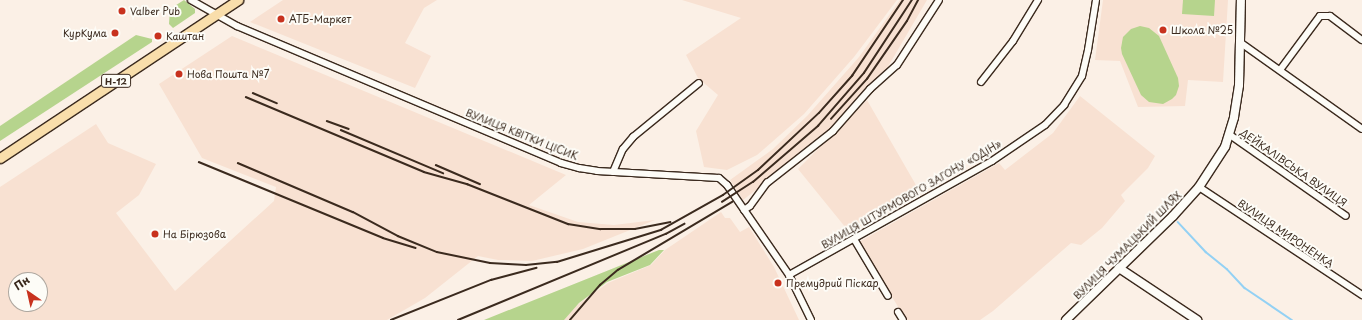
<!DOCTYPE html>
<html>
<head>
<meta charset="utf-8">
<style>
  body { margin:0 }
  #map { position:relative; width:1362px; height:320px; overflow:hidden; background:#fbf0e6; font-family:"Playpen Sans",sans-serif }
  div>[style] { position:absolute }
  .built>* { inset:0; background:#f8e1d2 }
  .green>* { inset:0; background:#b6d48d }
  .stream>* { height:1.5px; margin:-0.75px; padding:0 0.75px; transform-origin:0.75px; border-radius:0.75px; background:#93d1f4 }
  .roads { filter:drop-shadow(1px 0 #3b2a1e) drop-shadow(-1px 0 #3b2a1e) drop-shadow(0 1px #3b2a1e) drop-shadow(0 -1px #3b2a1e) }
  .street>* { height:6px; margin:-3px; padding:0 3px; transform-origin:3px; border-radius:3px; background:#fdfcf7 }
  .secondary>* { height:8px; margin:-4px; padding:0 4px; transform-origin:4px; border-radius:4px; background:#fdfcf7 }
  .primary>* { height:9px; margin:-4.5px; padding:0 4.5px; transform-origin:4.5px; border-radius:4.5px; background:#f9deab }
  .rail>* { height:1.5px; margin:-0.75px; padding:0 0.75px; transform-origin:0.75px; border-radius:0.75px; background:#3b2a1e }
  .dots>* { width:11px; height:11px; translate:-50% -50%; box-sizing:border-box; border:2px solid #fdfcf7; border-radius:50% }
  span { translate:-50% -50%; white-space:nowrap; text-align:center; line-height:1.15; -webkit-text-stroke:4px #fdfcf7; paint-order:stroke }
  .shield-label span { padding:1px 3px; background:#fdfcf7; border:1px solid; border-radius:3px; -webkit-text-stroke-width:0 }
  .shield-label { font-size:9px; color:#3b2a1e; font-weight:700 }
  .poi-label { font-size:10px; color:#3b2a1e }
  .left { translate:0 -50%; text-align:left }
  .right { translate:-100% -50%; text-align:right }
  .street-label { font-size:10px; color:#3b2a1e }
  .north { position:absolute; left:8px; top:272px; width:40px; height:40px; box-sizing:border-box; background:#fdfcf7; border:1px solid #afa8a0; border-radius:50%; rotate:326deg; font-size:11px; font-weight:700; line-height:16px; text-align:center; color:#3b2a1e }
  .north::after { content:''; display:block; margin:auto; width:14px; height:18px; background:#c8321e; clip-path:polygon(50% 0,100% 100%,50% 72%,0 100%) }
</style>
</head>
<body>
<div id="map">
  <div class="built">
    <div style="clip-path:polygon(283px 0,437px 0,424px 8px,405px 43px,431px 56px,415px 88px,250px 22px)"></div>
    <div style="clip-path:polygon(682px 0,897px 0,854px 57px,804px 114px,757px 155px,727px 170px,704px 167px,696px 131px,718px 95px,698px 78px,686px 55px,741px 18px)"></div>
    <div style="clip-path:polygon(900px 0,927px 0,886px 70px,834px 125px,778px 173px,743px 200px,730px 180px,773px 149px,808px 115px,859px 57px)"></div>
    <div style="clip-path:polygon(1103px 0,1228px 0,1223px 82px,1188px 80px,1185px 106px,1138px 107px,1120px 61px,1095px 60px)"></div>
    <div style="clip-path:polygon(evenodd,232px 36px,566px 175px,529px 205px,578px 222px,614px 225px,655px 220px,583px 249px,532px 261px,498px 260px,478px 256px,425px 298px,387px 320px,0 320px,0 187px,96px 124px,108px 143px,156px 164px,139px 195px,116px 213px,175px 291px,274px 201px,276px 187px,202px 158px,159px 84px,232px 36px,16px 280px,40px 280px,40px 304px,16px 304px,16px 280px)"></div>
    <div style="clip-path:polygon(1080px 96px,1155px 156px,1148px 168px,1121px 195px,1125px 201px,1102px 228px,1081px 245px,1071px 243px,993px 311px,980px 320px,906px 320px,859px 242px,999px 163px,1005px 170px,1053px 133px)"></div>
    <div style="clip-path:polygon(867px 100px,920px 192px,850px 233px,798px 169px)"></div>
    <div style="clip-path:polygon(721px 212px,725px 218px,730px 218px,740px 232px,749px 227px,774px 267px,799px 320px,556px 320px,608px 283px,651px 265px,665px 250px)"></div>
  </div>
  <div class="green">
    <div style="clip-path:polygon(184px 0,195px 9px,195px 13px,173px 28px,169px 24px,170px 9px)"></div>
    <div style="clip-path:polygon(1183px 0,1215px 0,1214px 16px,1182px 14px)"></div>
    <div style="clip-path:polygon(1140px 26px,1149px 28px,1159px 36px,1178px 78px,1179px 86px,1176px 95px,1172px 99px,1163px 104px,1149px 102px,1141px 95px,1122px 54px,1121px 48px,1123px 37px,1131px 29px)"></div>
    <div style="clip-path:polygon(136px 35px,152px 39px,152px 42px,0 141px,0 126px)"></div>
    <div style="clip-path:polygon(659px 250px,664px 250px,650px 265px,607px 282px,579px 303px,564px 320px,484px 320px)"></div>
  </div>
  <div class="stream">
    <div style="left:1178px;top:222px;width:41px;rotate:47deg"></div>
    <div style="left:1206px;top:252px;width:27px;rotate:39deg"></div>
    <div style="left:1227px;top:269px;width:26px;rotate:47deg"></div>
    <div style="left:1245px;top:288px;width:57px;rotate:34.2deg"></div>
  </div>
  <div class="roads">
    <div class="street">
      <div style="left:191px;top:0;width:53px;rotate:29.5deg"></div>
      <div style="left:237px;top:26px;width:352px;rotate:22.9deg"></div>
      <div style="left:561px;top:163px;width:19px;rotate:16deg"></div>
      <div style="left:579px;top:168px;width:18px;rotate:9deg"></div>
      <div style="left:597px;top:171px;width:122px;rotate:3.3deg"></div>
      <div style="left:719px;top:178px;width:11px;rotate:41deg"></div>
      <div style="left:727px;top:185px;width:109px;rotate:55.4deg"></div>
      <div style="left:789px;top:275px;width:50px;rotate:63.9deg"></div>
      <div style="left:1241px;top:43px;width:148px;rotate:35.4deg"></div>
      <div style="left:1280px;top:70px;width:67px;rotate:-53.5deg"></div>
      <div style="left:1320px;top:16px;width:10px"></div>
      <div style="left:1330px;top:16px;width:40px;rotate:37deg"></div>
      <div style="left:981px;top:82px;width:52px;rotate:-52deg"></div>
      <div style="left:1013px;top:41px;width:48px;rotate:-58.6deg"></div>
      <div style="left:1230px;top:135px;width:141px;rotate:34.9deg"></div>
      <div style="left:613px;top:172px;width:25px;rotate:-67deg"></div>
      <div style="left:623px;top:149px;width:16px;rotate:-50deg"></div>
      <div style="left:633px;top:137px;width:85px;rotate:-39.3deg"></div>
      <div style="left:1199px;top:187px;width:196px;rotate:33.5deg"></div>
      <div style="left:744px;top:210px;width:7px;rotate:-34deg"></div>
      <div style="left:750px;top:206px;width:29px;rotate:-54deg"></div>
      <div style="left:767px;top:183px;width:84px;rotate:-38.2deg"></div>
      <div style="left:833px;top:131px;width:56px;rotate:-48.6deg"></div>
      <div style="left:870px;top:89px;width:36px;rotate:-42deg"></div>
      <div style="left:897px;top:65px;width:77px;rotate:-57.1deg"></div>
      <div style="left:854px;top:239px;width:66px;rotate:59.2deg"></div>
      <div style="left:789px;top:275px;width:233px;rotate:-29.3deg"></div>
      <div style="left:992px;top:161px;width:64px;rotate:-34.2deg"></div>
      <div style="left:1045px;top:125px;width:28px;rotate:-46deg"></div>
      <div style="left:1064px;top:105px;width:34px;rotate:-58deg"></div>
      <div style="left:1082px;top:76px;width:27px;rotate:-77deg"></div>
      <div style="left:1088px;top:50px;width:51px;rotate:-80.9deg"></div>
      <div style="left:898px;top:312px;width:9px;rotate:58deg"></div>
    </div>
    <div class="secondary">
      <div style="left:1119px;top:268px;width:94px;rotate:33.7deg"></div>
      <div style="left:1066px;top:320px;width:149px;rotate:-44.2deg"></div>
      <div style="left:1173px;top:216px;width:39px;rotate:-48deg"></div>
      <div style="left:1199px;top:187px;width:48px;rotate:-57deg"></div>
      <div style="left:1225px;top:147px;width:31px;rotate:-73deg"></div>
      <div style="left:1234px;top:117px;width:32px;rotate:-81deg"></div>
      <div style="left:1239px;top:85px;width:85px;rotate:-88.7deg"></div>
    </div>
    <div class="primary">
      <div style="left:0;top:158px;width:286px;rotate:-33.6deg"></div>
    </div>
  </div>
  <div class="rail">
    <div style="left:253px;top:93px;width:26px;rotate:23deg"></div>
    <div style="left:246px;top:97px;width:193px;rotate:22.8deg"></div>
    <div style="left:424px;top:172px;width:45px;rotate:15.6deg"></div>
    <div style="left:467px;top:184px;width:109px;rotate:21.6deg"></div>
    <div style="left:568px;top:224px;width:33px;rotate:9deg"></div>
    <div style="left:601px;top:229px;width:34px"></div>
    <div style="left:635px;top:229px;width:36px;rotate:-11deg"></div>
    <div style="left:831px;top:119px;width:54px;rotate:-48deg"></div>
    <div style="left:867px;top:79px;width:70px;rotate:-55.4deg"></div>
    <div style="left:907px;top:21px;width:24px;rotate:-62deg"></div>
    <div style="left:327px;top:121px;width:23px;rotate:20deg"></div>
    <div style="left:341px;top:130px;width:111px;rotate:22.9deg"></div>
    <div style="left:199px;top:162px;width:199px;rotate:22.4deg"></div>
    <div style="left:383px;top:238px;width:34px;rotate:17deg"></div>
    <div style="left:238px;top:163px;width:125px;rotate:23.1deg"></div>
    <div style="left:353px;top:212px;width:51px;rotate:28.1deg"></div>
    <div style="left:398px;top:236px;width:42px;rotate:22.3deg"></div>
    <div style="left:437px;top:252px;width:54px;rotate:11.7deg"></div>
    <div style="left:490px;top:263px;width:36px;rotate:3deg"></div>
    <div style="left:526px;top:265px;width:31px;rotate:-6deg"></div>
    <div style="left:557px;top:262px;width:109px;rotate:-17.1deg"></div>
    <div style="left:661px;top:230px;width:71px;rotate:-29.4deg"></div>
    <div style="left:723px;top:195px;width:43px;rotate:-35.5deg"></div>
    <div style="left:758px;top:170px;width:83px;rotate:-43.1deg"></div>
    <div style="left:819px;top:113px;width:50px;rotate:-48.3deg"></div>
    <div style="left:852px;top:76px;width:92px;rotate:-56.1deg"></div>
    <div style="left:436px;top:165px;width:48px;rotate:23.4deg"></div>
    <div style="left:722px;top:202px;width:37px;rotate:-33deg"></div>
    <div style="left:753px;top:182px;width:86px;rotate:-40.7deg"></div>
    <div style="left:818px;top:126px;width:70px;rotate:-49deg"></div>
    <div style="left:864px;top:73px;width:87px;rotate:-56.7deg"></div>
    <div style="left:391px;top:320px;width:108px;rotate:-21.8deg"></div>
    <div style="left:491px;top:280px;width:47px;rotate:-14.9deg"></div>
    <div style="left:458px;top:320px;width:225px;rotate:-22.5deg"></div>
    <div style="left:666px;top:234px;width:21px;rotate:-29deg"></div>
    <div style="left:570px;top:320px;width:46px;rotate:-49.4deg"></div>
    <div style="left:600px;top:285px;width:23px;rotate:-40deg"></div>
    <div style="left:618px;top:270px;width:133px;rotate:-30.8deg"></div>
  </div>
  <div class="dots">
    <div style="left:122px;top:11px;background:#c8321e"></div>
    <div style="left:281px;top:19px;background:#c8321e"></div>
    <div style="left:1163px;top:30px;background:#c8321e"></div>
    <div style="left:115px;top:33px;background:#c8321e"></div>
    <div style="left:158px;top:36px;background:#c8321e"></div>
    <div style="left:179px;top:74px;background:#c8321e"></div>
    <div style="left:155px;top:234px;background:#c8321e"></div>
    <div style="left:778px;top:283px;background:#c8321e"></div>
  </div>
  <div class="shield-label">
    <span style="left:116px;top:81px">Н-12</span>
  </div>
  <div class="poi-label">
    <span class="left" style="left:130px;top:11px">Valber Pub</span>
    <span class="left" style="left:289px;top:19px">АТБ-Маркет</span>
    <span class="left" style="left:1171px;top:30px">Школа №25</span>
    <span class="right" style="left:107px;top:33px">КурКума</span>
    <span class="left" style="left:166px;top:36px">Каштан</span>
    <span class="left" style="left:187px;top:74px">Нова Пошта №7</span>
    <span class="left" style="left:163px;top:234px">На Бірюзова</span>
    <span class="left" style="left:786px;top:283px">Премудрий Піскар</span>
  </div>
  <div class="street-label">
    <span style="left:522px;top:134px;rotate:22deg">ВУЛИЦЯ КВІТКИ ЦІСИК</span>
    <span style="left:1294px;top:167px;rotate:35deg">ДЕЙКАЛІВСЬКА ВУЛИЦЯ</span>
    <span style="left:911px;top:194px;rotate:-30deg">ВУЛИЦЯ ШТУРМОВОГО ЗАГОНУ «ОДІН»</span>
    <span style="left:1286px;top:233px;rotate:34deg">ВУЛИЦЯ МИРОНЕНКА</span>
    <span style="left:1127px;top:245px;rotate:-45deg">ВУЛИЦЯ ЧУМАЦЬКИЙ ШЛЯХ</span>
  </div>
  <div class="north">Пн</div>
</div>
</body>
</html>
